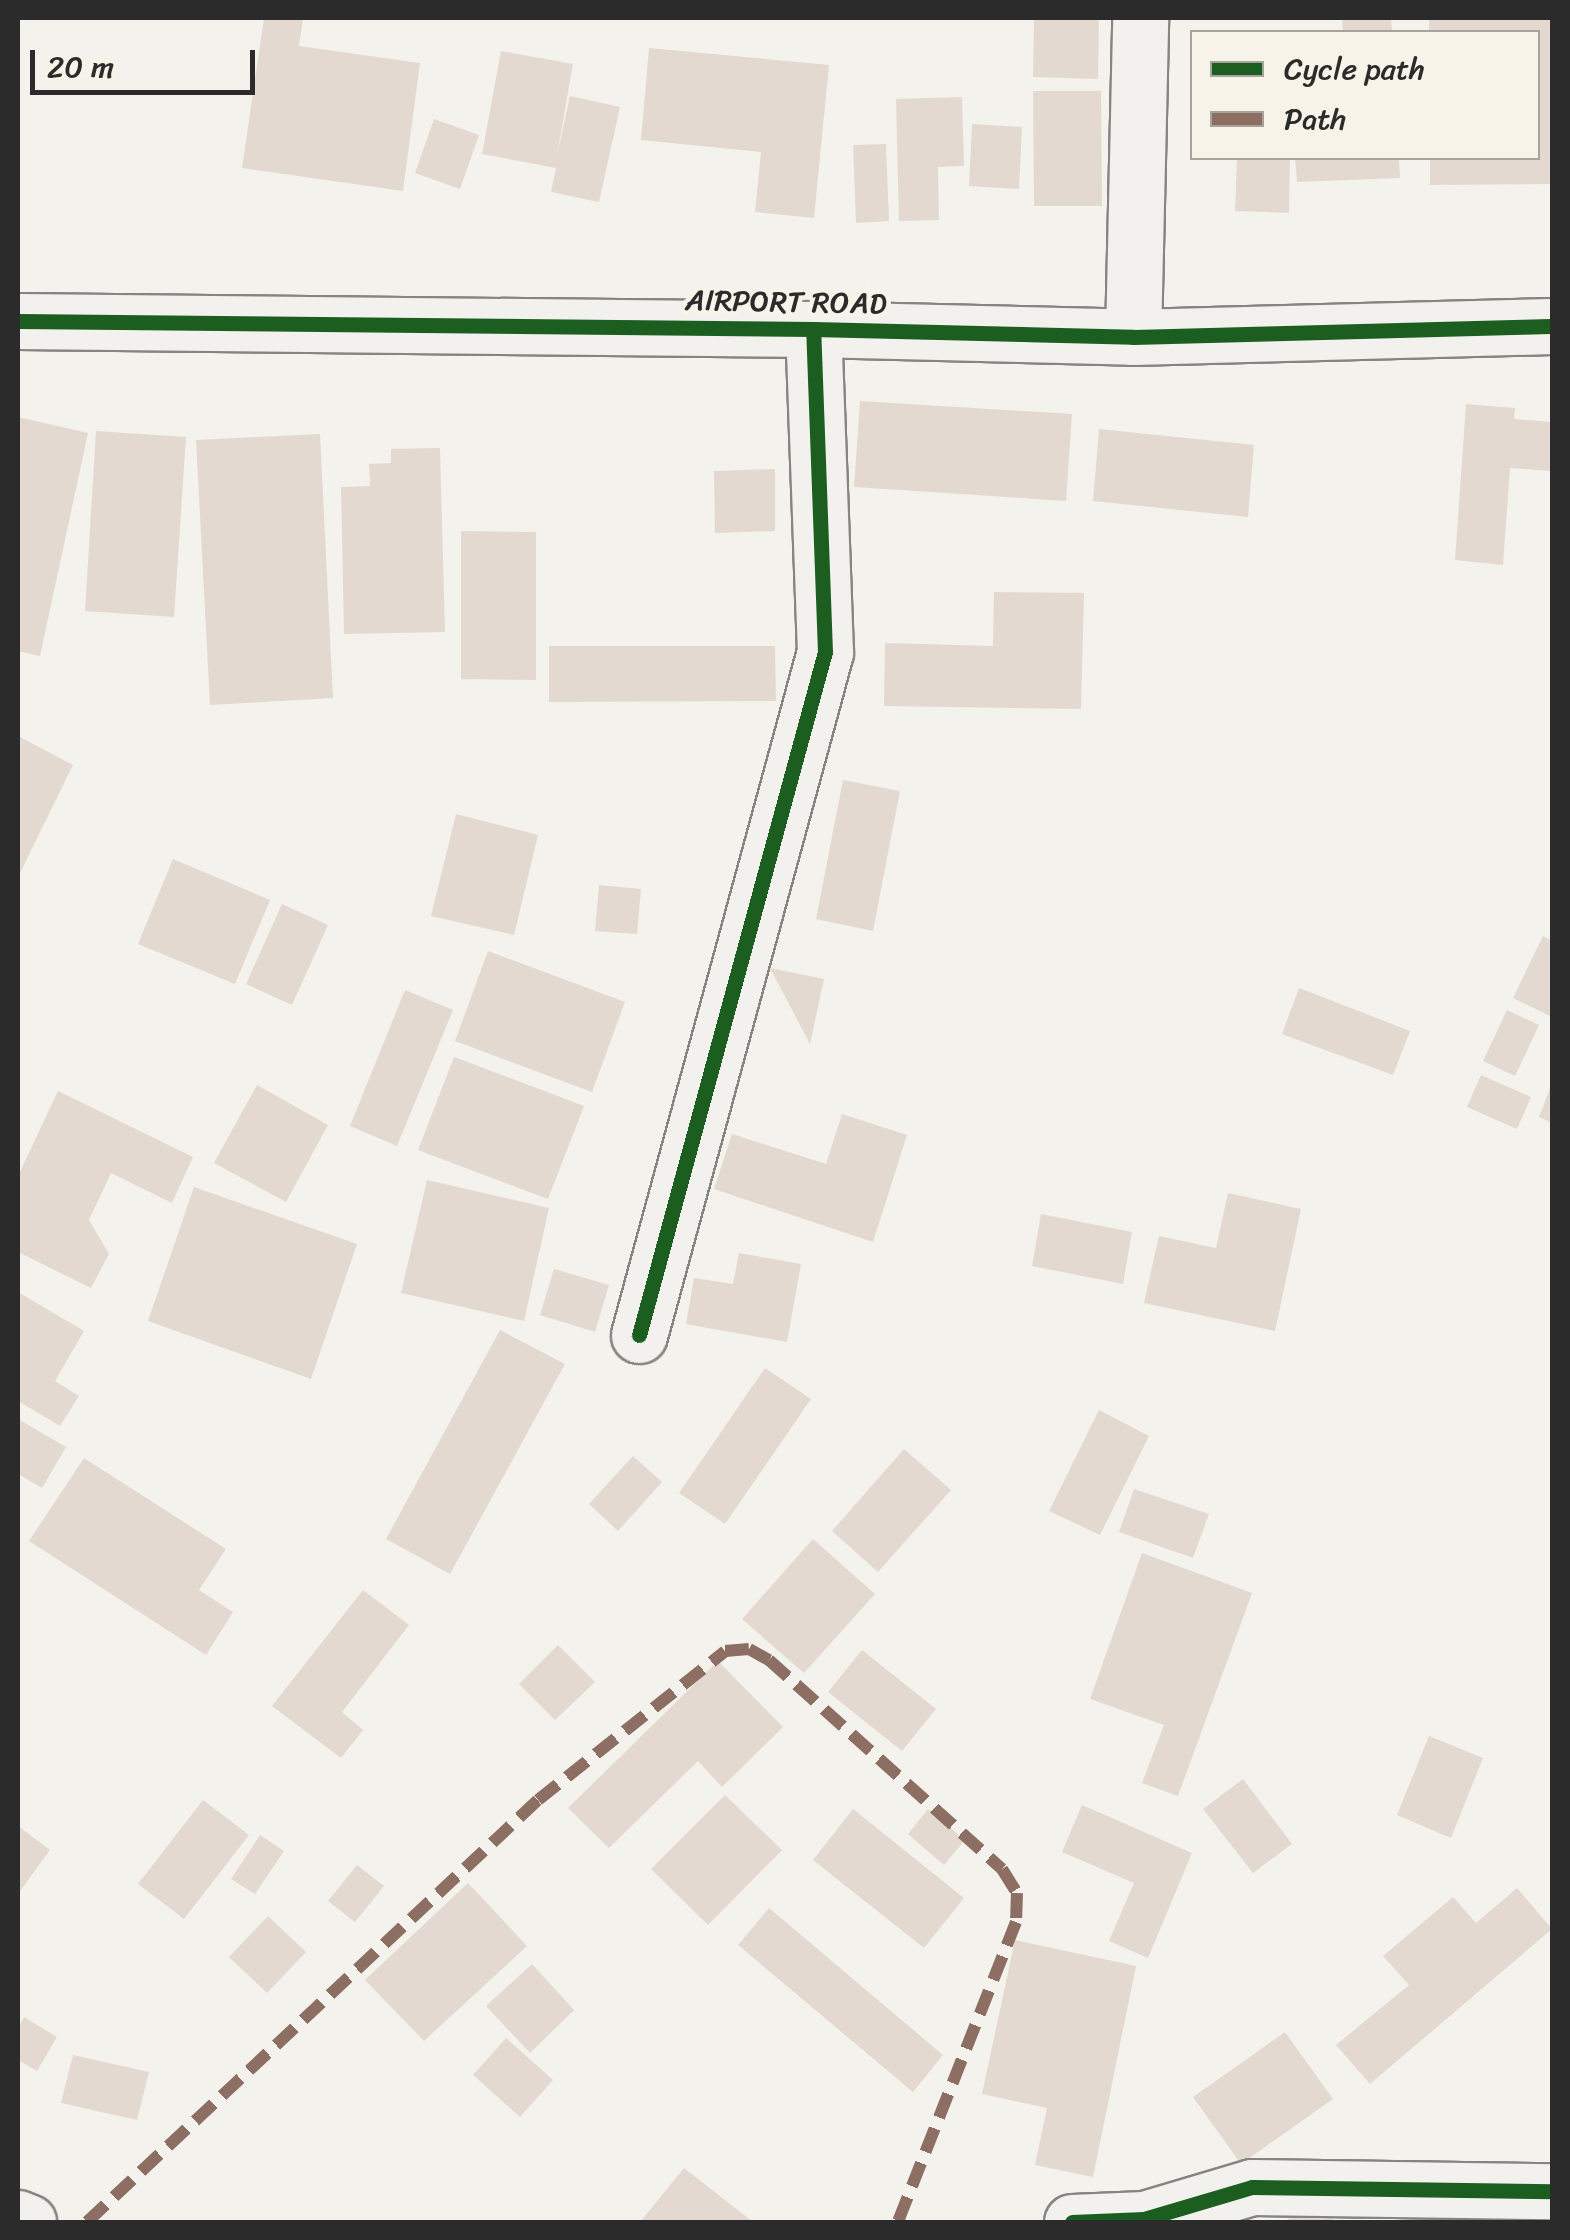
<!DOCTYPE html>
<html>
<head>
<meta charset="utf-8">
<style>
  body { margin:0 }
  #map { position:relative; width:1570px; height:2240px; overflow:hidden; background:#f4f2ec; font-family:Sriracha,sans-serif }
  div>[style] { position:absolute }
  .building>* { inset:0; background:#e3d9d1 }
  .roads { filter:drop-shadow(2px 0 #858582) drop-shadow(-2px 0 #858582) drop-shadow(0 2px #858582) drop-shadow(0 -2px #858582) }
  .minor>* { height:55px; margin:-27.5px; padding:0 27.5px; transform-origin:27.5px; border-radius:27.5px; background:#f2f1ed }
  .tertiary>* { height:55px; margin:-27.5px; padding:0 27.5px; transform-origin:27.5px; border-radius:27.5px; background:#f2f1ed }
  .quiet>* { height:12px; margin-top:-6px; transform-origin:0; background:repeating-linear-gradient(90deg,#8d6e63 0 25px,transparent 0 37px) }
  .cycleway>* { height:15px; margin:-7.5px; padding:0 7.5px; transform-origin:7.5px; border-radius:7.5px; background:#1b5e20 }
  span { translate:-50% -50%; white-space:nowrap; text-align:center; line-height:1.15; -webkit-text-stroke:9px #f7f3e8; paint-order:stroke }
  .street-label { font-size:30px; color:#2b2b2b }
  .frame { position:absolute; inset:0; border:20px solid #2b2b2b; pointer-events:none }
  .legend { position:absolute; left:1190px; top:30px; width:350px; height:130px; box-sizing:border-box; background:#f7f3e8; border:2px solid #a5a39c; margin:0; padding:12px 18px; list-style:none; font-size:30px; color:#2b2b2b }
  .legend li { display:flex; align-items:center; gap:20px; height:50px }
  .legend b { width:50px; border:2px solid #a5a39c }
  .scale { position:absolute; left:30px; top:50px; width:225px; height:45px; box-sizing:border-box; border:5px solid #2b2b2b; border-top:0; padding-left:12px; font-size:30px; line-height:35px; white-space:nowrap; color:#2b2b2b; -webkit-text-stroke:8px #f7f3e8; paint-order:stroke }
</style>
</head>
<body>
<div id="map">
  <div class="building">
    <div style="clip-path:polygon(264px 18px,303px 20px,299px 46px,420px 63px,403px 191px,242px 168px)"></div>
    <div style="clip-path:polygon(1034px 18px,1099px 18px,1098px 79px,1033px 77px)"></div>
    <div style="clip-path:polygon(1342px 18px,1391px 18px,1392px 32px,1343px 32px)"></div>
    <div style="clip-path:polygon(1429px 18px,1552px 18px,1552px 184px,1430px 185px,1430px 158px,1538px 158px,1538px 32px,1429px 32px)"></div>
    <div style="clip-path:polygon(649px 48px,829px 65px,814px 218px,755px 212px,761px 152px,641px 140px)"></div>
    <div style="clip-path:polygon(501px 51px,573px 64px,557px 155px,570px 96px,620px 107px,599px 202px,551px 192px,556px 168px,482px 154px)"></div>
    <div style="clip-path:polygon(1033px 91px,1101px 91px,1102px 206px,1034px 206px)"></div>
    <div style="clip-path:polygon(962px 97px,964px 166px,938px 167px,939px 220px,899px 221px,896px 99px)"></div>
    <div style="clip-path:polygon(434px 119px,479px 135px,460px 189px,415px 173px)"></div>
    <div style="clip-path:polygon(972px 124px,1022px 127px,1019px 189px,969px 186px)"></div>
    <div style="clip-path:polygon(886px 144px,889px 221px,856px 223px,853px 145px)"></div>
    <div style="clip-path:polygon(1237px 158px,1290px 158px,1289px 213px,1235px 211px)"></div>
    <div style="clip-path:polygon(1295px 158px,1399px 158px,1400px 178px,1297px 182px)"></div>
    <div style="clip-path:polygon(860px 401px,1072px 414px,1066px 501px,854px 487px)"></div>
    <div style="clip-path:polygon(1466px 404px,1515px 408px,1514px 419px,1552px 422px,1552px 471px,1510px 468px,1503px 565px,1455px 560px)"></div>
    <div style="clip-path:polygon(18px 417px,88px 433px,40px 656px,18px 651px)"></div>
    <div style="clip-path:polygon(1099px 429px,1254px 445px,1248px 517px,1093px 501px)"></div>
    <div style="clip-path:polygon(96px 431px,186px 437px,174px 617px,85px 611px)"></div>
    <div style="clip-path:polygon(320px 434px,333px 698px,210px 705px,196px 440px)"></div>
    <div style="clip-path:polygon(440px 448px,445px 632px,344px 634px,341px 487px,370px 486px,369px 464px,391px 463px,391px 449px)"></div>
    <div style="clip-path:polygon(775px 469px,775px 531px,715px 533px,714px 471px)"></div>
    <div style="clip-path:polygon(461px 531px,536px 532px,536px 680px,461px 679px)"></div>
    <div style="clip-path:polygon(994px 592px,1084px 593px,1081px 709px,884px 706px,885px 643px,993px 646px)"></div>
    <div style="clip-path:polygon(549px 646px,775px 646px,776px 701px,549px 702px)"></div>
    <div style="clip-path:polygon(18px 736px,73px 765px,18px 877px)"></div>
    <div style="clip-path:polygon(843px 780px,900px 791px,873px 931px,816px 919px)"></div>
    <div style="clip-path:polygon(456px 814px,538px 835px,514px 935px,431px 916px)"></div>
    <div style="clip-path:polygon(173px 859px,270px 900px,235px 984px,138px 944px)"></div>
    <div style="clip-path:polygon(599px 885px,641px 889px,637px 934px,595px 931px)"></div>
    <div style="clip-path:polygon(282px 904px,328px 925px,292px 1005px,246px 984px)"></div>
    <div style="clip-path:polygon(1543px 936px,1552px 941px,1552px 1017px,1513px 998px)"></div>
    <div style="clip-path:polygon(488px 951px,625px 1002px,592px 1092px,455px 1041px)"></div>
    <div style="clip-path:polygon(770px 968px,824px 979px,810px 1044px)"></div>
    <div style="clip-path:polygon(1299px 988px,1410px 1031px,1393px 1075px,1282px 1034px)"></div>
    <div style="clip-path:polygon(405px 990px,453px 1010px,397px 1146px,350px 1126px)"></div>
    <div style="clip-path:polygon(1507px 1010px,1539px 1025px,1515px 1076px,1483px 1061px)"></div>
    <div style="clip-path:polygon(454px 1057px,584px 1106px,548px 1199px,418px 1150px)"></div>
    <div style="clip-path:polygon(1481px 1075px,1531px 1097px,1517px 1129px,1467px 1107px)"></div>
    <div style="clip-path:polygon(1552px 1083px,1552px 1123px,1539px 1117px)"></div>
    <div style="clip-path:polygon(257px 1085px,328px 1125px,286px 1202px,214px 1163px)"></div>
    <div style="clip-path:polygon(58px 1091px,193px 1157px,172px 1203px,111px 1173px,89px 1220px,109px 1254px,91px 1288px,18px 1252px,18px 1176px)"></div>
    <div style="clip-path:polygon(842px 1114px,907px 1135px,873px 1242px,714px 1189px,732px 1134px,826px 1164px)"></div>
    <div style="clip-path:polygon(427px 1180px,549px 1208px,524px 1321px,401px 1293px)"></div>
    <div style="clip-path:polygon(194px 1187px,357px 1244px,311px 1379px,148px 1321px)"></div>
    <div style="clip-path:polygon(1228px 1193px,1301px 1209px,1275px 1331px,1144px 1303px,1159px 1236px,1216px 1248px)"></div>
    <div style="clip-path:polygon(1041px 1214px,1132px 1232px,1123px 1284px,1032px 1266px)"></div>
    <div style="clip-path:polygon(739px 1253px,801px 1264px,787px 1342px,686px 1324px,694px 1278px,733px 1284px)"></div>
    <div style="clip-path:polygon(554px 1269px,609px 1285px,595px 1332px,540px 1315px)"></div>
    <div style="clip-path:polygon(18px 1292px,84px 1331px,55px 1381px,79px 1396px,60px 1426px,18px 1401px)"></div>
    <div style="clip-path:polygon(500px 1330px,565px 1364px,450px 1574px,386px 1539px)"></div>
    <div style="clip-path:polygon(765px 1368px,811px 1399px,725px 1524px,679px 1493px)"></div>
    <div style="clip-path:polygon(1099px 1410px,1149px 1436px,1100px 1535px,1049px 1511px)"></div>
    <div style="clip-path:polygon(18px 1419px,66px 1447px,42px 1488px,18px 1474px)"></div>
    <div style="clip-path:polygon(904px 1449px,951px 1490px,878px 1572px,832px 1531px)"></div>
    <div style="clip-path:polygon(633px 1456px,662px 1482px,618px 1531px,589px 1504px)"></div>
    <div style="clip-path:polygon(84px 1458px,226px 1549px,199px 1590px,233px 1612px,206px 1655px,29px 1541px)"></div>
    <div style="clip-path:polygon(1134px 1489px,1209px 1514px,1193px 1558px,1119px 1532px)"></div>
    <div style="clip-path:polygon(813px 1539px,875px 1594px,804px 1673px,742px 1619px)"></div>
    <div style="clip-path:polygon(1142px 1553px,1252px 1593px,1178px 1796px,1142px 1783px,1164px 1725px,1090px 1699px)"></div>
    <div style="clip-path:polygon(363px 1590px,409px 1625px,342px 1712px,363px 1730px,341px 1758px,272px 1706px)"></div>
    <div style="clip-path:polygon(558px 1645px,595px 1682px,555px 1720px,519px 1684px)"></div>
    <div style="clip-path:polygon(862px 1650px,936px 1709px,902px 1751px,828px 1692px)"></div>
    <div style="clip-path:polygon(718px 1661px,783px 1727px,722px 1787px,698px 1761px,609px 1848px,568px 1808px)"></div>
    <div style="clip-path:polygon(1429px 1736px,1483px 1758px,1451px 1838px,1397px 1815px)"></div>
    <div style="clip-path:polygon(1243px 1779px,1292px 1844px,1253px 1873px,1203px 1809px)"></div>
    <div style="clip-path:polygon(725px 1795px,782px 1850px,708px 1925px,651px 1869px)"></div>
    <div style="clip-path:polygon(203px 1800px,249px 1835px,184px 1919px,138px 1884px)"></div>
    <div style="clip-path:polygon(1082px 1805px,1192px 1853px,1148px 1958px,1109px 1941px,1134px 1883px,1062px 1852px)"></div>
    <div style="clip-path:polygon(853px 1809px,964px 1898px,924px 1948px,813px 1860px)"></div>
    <div style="clip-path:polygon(928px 1809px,965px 1840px,944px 1865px,908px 1834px)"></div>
    <div style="clip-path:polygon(18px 1826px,50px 1850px,18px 1894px)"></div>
    <div style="clip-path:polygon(260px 1835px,284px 1851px,255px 1894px,231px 1879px)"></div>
    <div style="clip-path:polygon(357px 1865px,384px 1886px,355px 1922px,328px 1901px)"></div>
    <div style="clip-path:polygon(468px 1883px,527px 1946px,424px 2041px,365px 1980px)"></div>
    <div style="clip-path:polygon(1517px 1888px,1552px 1929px,1370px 2084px,1336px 2045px,1409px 1985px,1383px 1956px,1453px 1897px,1476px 1923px)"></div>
    <div style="clip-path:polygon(769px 1908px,943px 2055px,913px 2092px,738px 1945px)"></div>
    <div style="clip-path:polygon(268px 1916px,306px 1952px,267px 1993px,229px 1957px)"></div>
    <div style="clip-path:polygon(1015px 1940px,1136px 1966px,1093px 2177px,1035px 2165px,1047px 2108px,982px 2094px)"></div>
    <div style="clip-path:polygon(532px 1964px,574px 2010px,530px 2053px,486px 2006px)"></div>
    <div style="clip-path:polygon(24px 2017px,57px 2037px,37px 2071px,18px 2060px,18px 2028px)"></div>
    <div style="clip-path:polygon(1285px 2032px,1333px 2099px,1241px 2164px,1193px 2097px)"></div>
    <div style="clip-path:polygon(506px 2038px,553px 2080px,520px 2117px,473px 2075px)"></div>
    <div style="clip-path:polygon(73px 2055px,149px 2072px,137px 2120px,61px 2103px)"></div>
    <div style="clip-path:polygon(684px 2168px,753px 2222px,640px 2222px)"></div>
    <div style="clip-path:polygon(1305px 2198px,1336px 2222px,1286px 2222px)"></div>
  </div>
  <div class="roads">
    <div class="minor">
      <div style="left:1133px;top:337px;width:319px;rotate:-88.7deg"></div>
      <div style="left:639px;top:1335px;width:708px;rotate:-74.77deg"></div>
      <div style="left:825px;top:652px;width:323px;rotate:-92.1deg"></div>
      <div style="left:1072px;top:2222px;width:72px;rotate:-2.4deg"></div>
      <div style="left:1144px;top:2219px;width:113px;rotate:-16.5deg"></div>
      <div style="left:1252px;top:2187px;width:300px;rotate:0.8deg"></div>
    </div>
    <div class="tertiary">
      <div style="left:18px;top:321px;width:795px;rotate:0.58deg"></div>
      <div style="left:813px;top:329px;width:320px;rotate:1.4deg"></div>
      <div style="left:1133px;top:337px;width:419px;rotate:-1.5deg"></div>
      <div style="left:18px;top:2218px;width:11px;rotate:22deg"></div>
    </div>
  </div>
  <div class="quiet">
    <div style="left:87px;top:2222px;width:618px;rotate:-43.1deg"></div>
    <div style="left:538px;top:1800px;width:239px;rotate:-38.5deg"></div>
    <div style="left:725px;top:1651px;width:24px;rotate:-5deg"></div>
    <div style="left:749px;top:1649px;width:23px;rotate:29deg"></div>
    <div style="left:769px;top:1660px;width:313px;rotate:41.9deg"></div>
    <div style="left:1002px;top:1869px;width:28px;rotate:58deg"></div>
    <div style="left:1017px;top:1893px;width:29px;rotate:92deg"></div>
    <div style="left:1016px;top:1922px;width:322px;rotate:111.5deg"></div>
  </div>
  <div class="cycleway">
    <div style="left:18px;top:321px;width:795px;rotate:0.58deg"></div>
    <div style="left:813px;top:329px;width:320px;rotate:1.4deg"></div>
    <div style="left:1133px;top:337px;width:419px;rotate:-1.5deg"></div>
    <div style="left:639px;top:1335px;width:708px;rotate:-74.77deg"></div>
    <div style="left:825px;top:652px;width:323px;rotate:-92.1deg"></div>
    <div style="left:1072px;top:2222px;width:72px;rotate:-2.4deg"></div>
    <div style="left:1144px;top:2219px;width:113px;rotate:-16.5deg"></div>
    <div style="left:1252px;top:2187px;width:300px;rotate:0.8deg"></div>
  </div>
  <div class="street-label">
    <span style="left:786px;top:302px;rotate:1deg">AIRPORT ROAD</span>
  </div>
  <div class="frame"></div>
  <ul class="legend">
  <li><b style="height:12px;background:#1b5e20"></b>Cycle path</li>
  <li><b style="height:12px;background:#8d6e63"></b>Path</li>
  </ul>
  <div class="scale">20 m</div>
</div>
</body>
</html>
